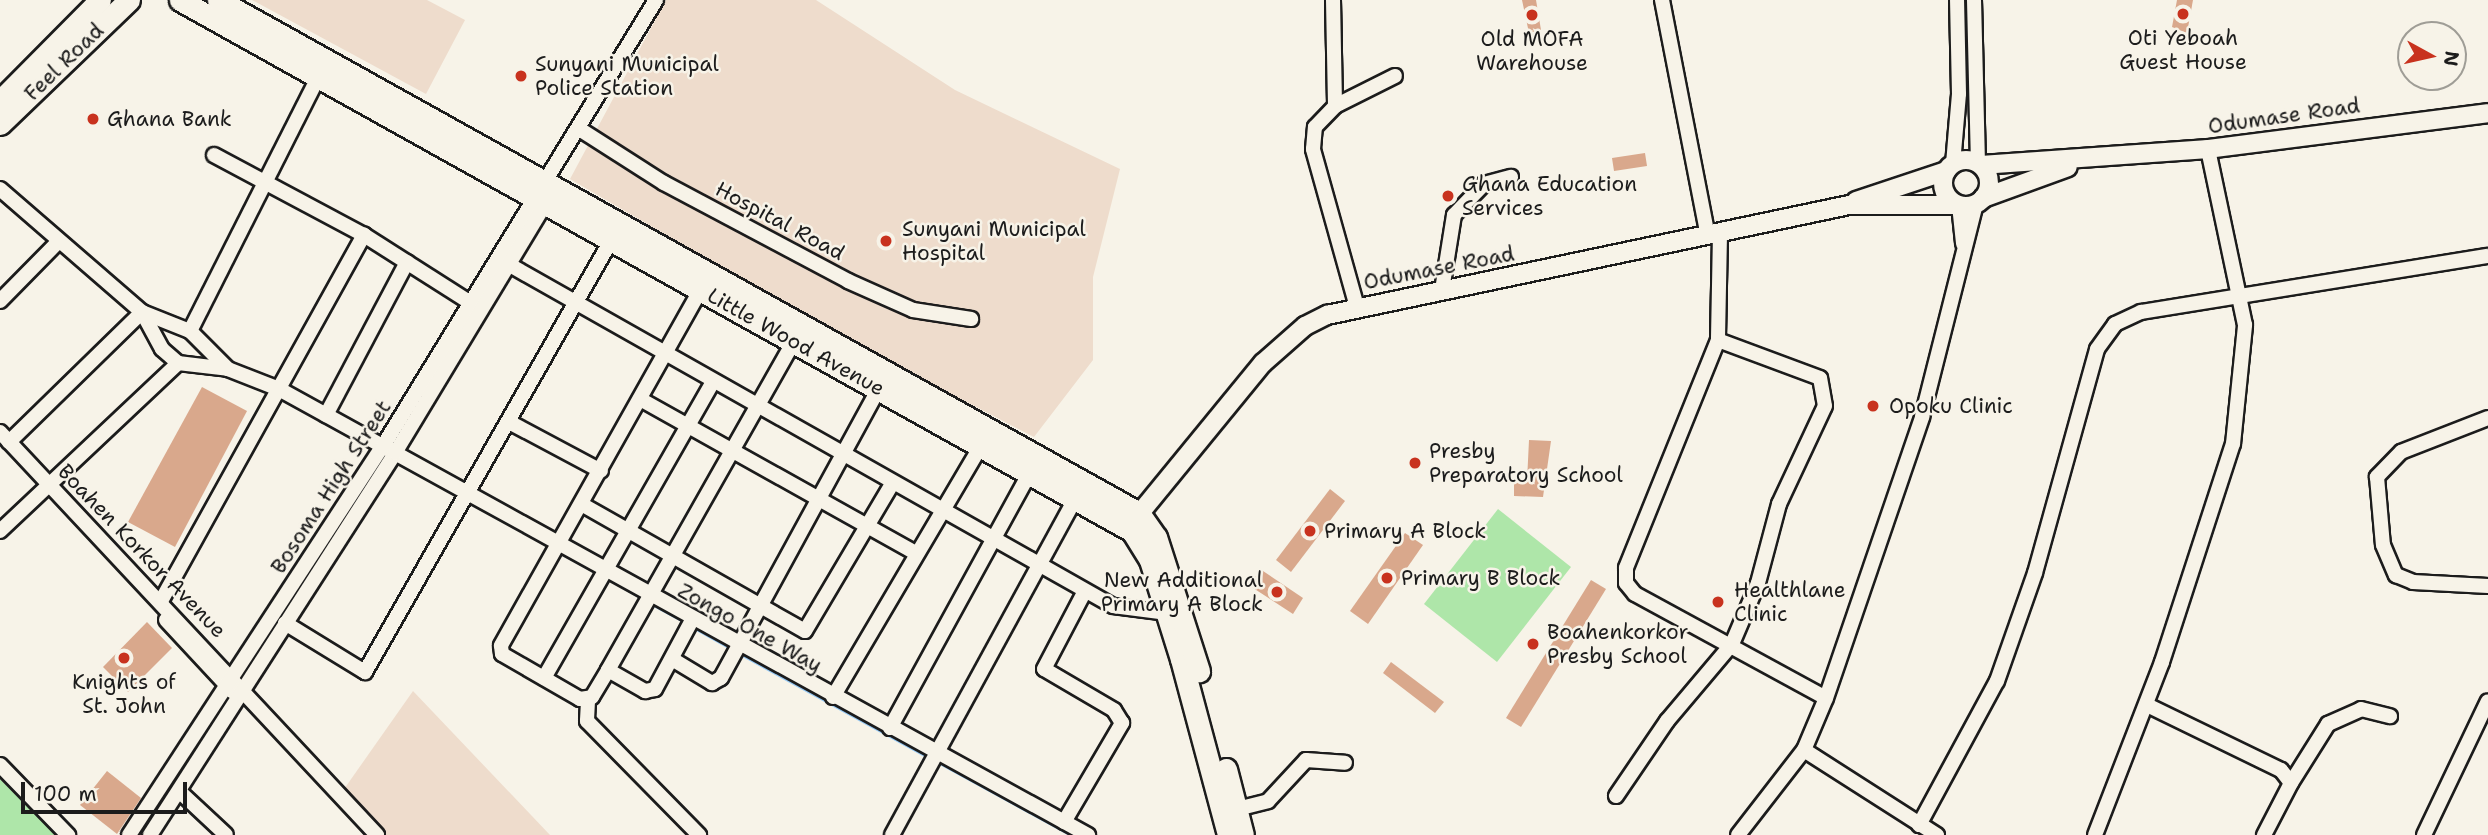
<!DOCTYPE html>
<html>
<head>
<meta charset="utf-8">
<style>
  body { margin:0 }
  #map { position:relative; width:2488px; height:835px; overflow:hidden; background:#f7f3e8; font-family:"Shantell Sans",sans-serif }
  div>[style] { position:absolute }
  .built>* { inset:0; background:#eedccc }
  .green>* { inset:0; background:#aee6a9 }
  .stream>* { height:3.5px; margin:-1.75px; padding:0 1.75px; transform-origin:1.75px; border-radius:1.75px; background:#96c8f3 }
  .building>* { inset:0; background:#d9a88c }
  .roads { filter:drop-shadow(2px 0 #1c1c1c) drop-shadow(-2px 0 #1c1c1c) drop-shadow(0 2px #1c1c1c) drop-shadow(0 -2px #1c1c1c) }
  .minor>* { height:14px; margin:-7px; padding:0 7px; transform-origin:7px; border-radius:7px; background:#f7f3e8 }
  .major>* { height:18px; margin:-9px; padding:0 9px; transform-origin:9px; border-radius:9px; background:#f7f3e8 }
  .major>.ring { margin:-9px; padding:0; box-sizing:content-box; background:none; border:18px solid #f7f3e8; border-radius:50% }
  .highway>* { height:21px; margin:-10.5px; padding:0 10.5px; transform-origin:10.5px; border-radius:10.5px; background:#f7f3e8 }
  .dots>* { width:19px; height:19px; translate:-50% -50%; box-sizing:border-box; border:4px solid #f7f3e8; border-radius:50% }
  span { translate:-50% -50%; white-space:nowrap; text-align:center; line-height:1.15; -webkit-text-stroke:5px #f7f3e8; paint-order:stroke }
  .poi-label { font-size:21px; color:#1c1c1c }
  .left { translate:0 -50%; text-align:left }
  .right { translate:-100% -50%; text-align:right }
  .street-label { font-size:21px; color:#1c1c1c }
  .north { position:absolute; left:2397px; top:21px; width:70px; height:70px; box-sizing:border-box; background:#f7f3e8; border:2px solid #9f9d96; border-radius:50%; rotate:98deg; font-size:19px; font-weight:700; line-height:28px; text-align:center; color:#1c1c1c }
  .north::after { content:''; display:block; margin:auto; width:24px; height:32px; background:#c8321e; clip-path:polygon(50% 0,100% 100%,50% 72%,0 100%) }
  .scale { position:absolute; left:21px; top:782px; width:166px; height:32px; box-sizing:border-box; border:4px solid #1c1c1c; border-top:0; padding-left:9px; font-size:21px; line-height:24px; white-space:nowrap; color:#1c1c1c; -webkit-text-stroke:5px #f7f3e8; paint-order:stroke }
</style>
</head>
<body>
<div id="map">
  <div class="built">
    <div style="clip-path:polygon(252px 0,427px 0,465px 20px,426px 94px)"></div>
    <div style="clip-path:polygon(666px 0,816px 0,955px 90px,1120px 169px,1093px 277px,1093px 360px,1034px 437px,834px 333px,570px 179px)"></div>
    <div style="clip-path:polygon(413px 691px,550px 835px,384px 835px,342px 792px)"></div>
  </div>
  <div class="green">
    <div style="clip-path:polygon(1498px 509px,1571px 567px,1497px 662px,1424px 604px)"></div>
    <div style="clip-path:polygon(0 779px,56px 835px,0 835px)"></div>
  </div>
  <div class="stream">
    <div style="left:491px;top:513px;width:69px;rotate:29.5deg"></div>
    <div style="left:558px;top:551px;width:48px;rotate:28.7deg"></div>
    <div style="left:622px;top:586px;width:24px;rotate:30deg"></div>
    <div style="left:649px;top:602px;width:42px;rotate:28.4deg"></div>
    <div style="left:692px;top:626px;width:45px;rotate:29.4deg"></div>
    <div style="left:738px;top:652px;width:220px;rotate:28.8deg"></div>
    <div style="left:937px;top:761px;width:154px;rotate:28.7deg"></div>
  </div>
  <div class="building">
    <div style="clip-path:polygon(1522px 0,1536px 0,1541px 30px,1529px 33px)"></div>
    <div style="clip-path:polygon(2177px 0,2193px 0,2187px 33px,2172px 27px)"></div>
    <div style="clip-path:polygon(1645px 153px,1647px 166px,1614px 171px,1612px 158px)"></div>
    <div style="clip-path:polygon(202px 387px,247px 411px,175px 547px,128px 522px)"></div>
    <div style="clip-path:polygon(1529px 440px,1551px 441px,1543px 497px,1514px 496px,1514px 480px,1527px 481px)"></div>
    <div style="clip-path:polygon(1330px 489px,1345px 501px,1291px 572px,1276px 560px)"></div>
    <div style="clip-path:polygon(1405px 533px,1423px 545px,1368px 624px,1350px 611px)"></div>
    <div style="clip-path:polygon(1260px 569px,1303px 598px,1293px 614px,1250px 586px)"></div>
    <div style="clip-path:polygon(1591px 580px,1606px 589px,1521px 727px,1506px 718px)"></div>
    <div style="clip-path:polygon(147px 622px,172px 648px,128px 692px,103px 667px)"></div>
    <div style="clip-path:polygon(1391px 662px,1444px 702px,1435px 713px,1383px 673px)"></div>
    <div style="clip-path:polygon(107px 771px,141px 798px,117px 834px,80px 805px)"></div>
  </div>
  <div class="roads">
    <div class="minor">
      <div style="left:1333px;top:0;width:106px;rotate:88.9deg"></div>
      <div style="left:1662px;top:0;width:241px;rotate:79deg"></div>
      <div style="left:1974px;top:0;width:163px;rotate:88.6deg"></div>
      <div style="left:581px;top:130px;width:98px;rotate:32.6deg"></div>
      <div style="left:664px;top:183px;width:208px;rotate:28deg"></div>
      <div style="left:848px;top:281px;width:71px;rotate:24deg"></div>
      <div style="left:913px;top:310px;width:59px;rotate:8.8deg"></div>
      <div style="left:214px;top:155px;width:170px;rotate:28.1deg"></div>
      <div style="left:1953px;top:164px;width:70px;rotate:-85.1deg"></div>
      <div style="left:1959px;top:94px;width:94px;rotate:-91.2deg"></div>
      <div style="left:0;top:189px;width:188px;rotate:40.9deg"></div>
      <div style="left:142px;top:312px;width:42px;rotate:61.6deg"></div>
      <div style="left:162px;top:349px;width:21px;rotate:41deg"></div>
      <div style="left:178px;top:363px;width:50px;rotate:6.8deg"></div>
      <div style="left:228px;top:369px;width:55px;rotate:21.4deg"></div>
      <div style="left:279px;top:389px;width:924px;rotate:28.87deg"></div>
      <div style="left:1959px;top:205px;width:39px;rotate:84deg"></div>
      <div style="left:1720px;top:234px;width:106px;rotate:91.1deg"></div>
      <div style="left:1718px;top:340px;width:246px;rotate:112deg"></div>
      <div style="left:1626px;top:568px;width:15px;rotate:90deg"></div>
      <div style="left:1626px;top:583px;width:14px;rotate:51deg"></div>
      <div style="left:1635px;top:594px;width:217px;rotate:28.6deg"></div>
      <div style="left:508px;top:264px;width:695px;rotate:29.48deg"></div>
      <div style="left:1113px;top:606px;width:53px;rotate:7.5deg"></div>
      <div style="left:701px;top:289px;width:409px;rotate:119.3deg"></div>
      <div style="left:501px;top:646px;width:8px;rotate:83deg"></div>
      <div style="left:502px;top:654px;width:90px;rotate:30deg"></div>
      <div style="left:580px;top:699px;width:12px;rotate:-9deg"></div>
      <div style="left:592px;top:697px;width:31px;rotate:-59deg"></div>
      <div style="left:608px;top:670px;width:379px;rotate:-60.5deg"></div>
      <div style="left:1442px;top:290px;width:76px;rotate:-80.9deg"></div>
      <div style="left:1454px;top:215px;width:43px;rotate:-45.9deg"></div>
      <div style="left:1484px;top:184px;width:28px;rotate:-15deg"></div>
      <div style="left:0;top:301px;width:84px;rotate:-45.5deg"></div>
      <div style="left:1357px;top:307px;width:164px;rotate:-105.6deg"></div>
      <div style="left:1313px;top:149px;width:22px;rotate:-85deg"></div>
      <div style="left:1315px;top:127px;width:29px;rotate:-46deg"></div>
      <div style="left:1335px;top:106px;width:67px;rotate:-26.6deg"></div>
      <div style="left:190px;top:331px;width:292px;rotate:-63.2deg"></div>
      <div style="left:640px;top:399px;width:317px;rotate:29.2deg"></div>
      <div style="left:326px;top:415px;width:173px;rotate:-62.1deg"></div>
      <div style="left:2488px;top:418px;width:93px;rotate:158.7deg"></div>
      <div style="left:2401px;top:452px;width:35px;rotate:134deg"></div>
      <div style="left:2377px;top:477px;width:68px;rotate:85deg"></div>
      <div style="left:2383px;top:545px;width:33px;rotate:67deg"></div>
      <div style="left:2396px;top:575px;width:18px;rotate:22deg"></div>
      <div style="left:2413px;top:582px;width:75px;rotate:3.1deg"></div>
      <div style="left:509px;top:422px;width:104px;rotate:28deg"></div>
      <div style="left:0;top:432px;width:552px;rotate:46.91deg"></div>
      <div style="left:9px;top:442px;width:186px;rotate:-44.3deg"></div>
      <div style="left:142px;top:312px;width:52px;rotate:21.6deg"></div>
      <div style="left:190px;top:331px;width:54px;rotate:45deg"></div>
      <div style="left:583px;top:505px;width:255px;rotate:29.6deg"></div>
      <div style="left:805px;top:631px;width:171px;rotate:-59.4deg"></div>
      <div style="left:0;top:531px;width:245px;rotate:-43.3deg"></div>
      <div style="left:161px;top:601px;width:419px;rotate:-61deg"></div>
      <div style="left:364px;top:235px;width:125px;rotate:32.5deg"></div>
      <div style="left:166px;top:620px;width:98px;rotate:47.1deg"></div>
      <div style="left:285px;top:623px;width:94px;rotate:31.5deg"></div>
      <div style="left:365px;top:672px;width:501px;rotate:-60.31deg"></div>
      <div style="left:672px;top:659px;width:47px;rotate:31deg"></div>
      <div style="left:712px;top:683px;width:10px;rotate:-29deg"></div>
      <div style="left:721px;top:678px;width:330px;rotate:-61.4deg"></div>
      <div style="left:608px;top:670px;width:43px;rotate:29.6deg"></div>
      <div style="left:645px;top:691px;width:10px;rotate:-11deg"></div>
      <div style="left:655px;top:689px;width:78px;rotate:-61.8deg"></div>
      <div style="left:544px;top:678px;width:339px;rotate:-60.3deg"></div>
      <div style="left:833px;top:697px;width:291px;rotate:-59.5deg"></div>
      <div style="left:588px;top:701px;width:20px;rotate:93deg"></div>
      <div style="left:587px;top:721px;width:160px;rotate:45.5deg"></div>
      <div style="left:2147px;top:705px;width:149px;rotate:25.9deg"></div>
      <div style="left:2281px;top:770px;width:16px;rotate:52deg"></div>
      <div style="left:2291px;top:783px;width:59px;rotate:117.4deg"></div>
      <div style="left:890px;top:728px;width:292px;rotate:-61.3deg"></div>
      <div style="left:1804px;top:750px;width:158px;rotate:32.6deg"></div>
      <div style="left:0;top:765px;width:98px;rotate:45.8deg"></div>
      <div style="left:2291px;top:783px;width:70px;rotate:-57.9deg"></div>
      <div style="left:2328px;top:724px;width:36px;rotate:-24deg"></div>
      <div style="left:2361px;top:709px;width:30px;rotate:14deg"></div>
      <div style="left:179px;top:791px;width:64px;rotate:43.1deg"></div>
      <div style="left:1616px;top:796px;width:91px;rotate:-55.8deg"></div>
      <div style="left:1667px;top:721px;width:101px;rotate:-49.8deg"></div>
      <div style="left:1732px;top:644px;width:66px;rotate:-66.9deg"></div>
      <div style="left:1758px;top:583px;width:82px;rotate:-75.1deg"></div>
      <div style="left:1779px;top:504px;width:108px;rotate:-64.9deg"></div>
      <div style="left:1825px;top:406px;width:28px;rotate:-100deg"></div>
      <div style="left:1820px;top:378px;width:109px;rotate:-159.6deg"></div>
      <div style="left:1237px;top:809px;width:32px;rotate:-14deg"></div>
      <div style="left:1268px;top:801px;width:56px;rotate:-47.2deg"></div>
      <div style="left:1306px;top:760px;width:39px;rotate:4deg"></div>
      <div style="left:1064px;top:822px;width:115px;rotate:-59.6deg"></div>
      <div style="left:1122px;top:723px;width:15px;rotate:-122deg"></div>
      <div style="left:1114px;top:710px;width:81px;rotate:-149.6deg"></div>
      <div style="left:1044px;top:669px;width:88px;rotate:-62.3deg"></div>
      <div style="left:1919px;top:825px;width:164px;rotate:-61.6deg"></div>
      <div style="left:1997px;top:681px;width:114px;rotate:-70.6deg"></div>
      <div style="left:2035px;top:573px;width:232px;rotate:-74.5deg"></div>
      <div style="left:2097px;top:349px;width:31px;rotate:-54deg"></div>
      <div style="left:2115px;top:324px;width:29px;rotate:-25deg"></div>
      <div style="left:2141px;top:312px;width:351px;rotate:-9.2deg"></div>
      <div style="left:129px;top:835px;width:465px;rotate:-56.9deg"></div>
      <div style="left:383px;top:446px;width:523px;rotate:-58.53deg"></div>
      <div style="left:150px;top:835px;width:454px;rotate:-57.3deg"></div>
      <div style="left:395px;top:453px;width:297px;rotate:-58.9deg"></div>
      <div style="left:892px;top:835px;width:384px;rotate:-61.4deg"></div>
      <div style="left:1738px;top:835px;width:108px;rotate:-52.2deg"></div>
      <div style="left:1804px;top:750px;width:56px;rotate:-67.1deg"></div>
      <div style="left:1826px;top:698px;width:297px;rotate:-71.1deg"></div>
      <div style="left:1922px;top:417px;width:220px;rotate:-75.8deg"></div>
      <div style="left:2095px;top:835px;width:186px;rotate:-68.8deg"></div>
      <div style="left:2162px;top:662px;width:229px;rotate:-72deg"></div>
      <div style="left:2233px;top:444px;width:120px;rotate:-84.2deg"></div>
      <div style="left:2245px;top:325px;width:180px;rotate:-101.9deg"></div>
      <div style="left:2424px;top:835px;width:148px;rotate:-64.5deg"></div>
    </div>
    <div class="major">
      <div class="ring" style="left:1943px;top:160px;width:28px;height:28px"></div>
      <div style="left:1981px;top:165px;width:228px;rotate:-4deg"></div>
      <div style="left:2208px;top:149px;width:282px;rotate:-7.3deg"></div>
      <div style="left:1983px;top:198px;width:90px;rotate:-20deg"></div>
      <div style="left:1856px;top:201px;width:95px;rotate:-18.4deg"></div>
      <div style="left:1131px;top:524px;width:208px;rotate:-50.7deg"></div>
      <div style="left:1263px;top:363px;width:56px;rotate:-41.4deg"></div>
      <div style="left:1305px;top:326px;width:25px;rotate:-27deg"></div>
      <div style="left:1327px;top:315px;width:533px;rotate:-11.9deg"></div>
      <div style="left:1849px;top:205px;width:108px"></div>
    </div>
    <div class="highway">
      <div style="left:180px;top:0;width:1090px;rotate:29.15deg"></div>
      <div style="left:1132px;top:531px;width:34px;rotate:58deg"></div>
      <div style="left:1150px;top:560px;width:104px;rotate:72.6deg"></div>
      <div style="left:1181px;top:659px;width:182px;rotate:75deg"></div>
      <div style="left:218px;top:0;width:1054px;rotate:29.12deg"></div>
      <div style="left:1139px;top:513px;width:29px;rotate:55deg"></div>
      <div style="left:1156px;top:537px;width:141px;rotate:72.2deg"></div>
      <div style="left:0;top:101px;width:142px;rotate:-45.3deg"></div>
      <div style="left:0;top:124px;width:179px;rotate:-43.9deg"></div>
      <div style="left:1226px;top:769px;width:68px;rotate:75.6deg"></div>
    </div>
  </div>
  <div class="dots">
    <div style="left:2183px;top:14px;background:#c8321e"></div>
    <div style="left:1532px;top:15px;background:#c8321e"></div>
    <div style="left:521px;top:76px;background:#c8321e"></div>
    <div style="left:93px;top:119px;background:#c8321e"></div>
    <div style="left:1448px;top:196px;background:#c8321e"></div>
    <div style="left:886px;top:241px;background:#c8321e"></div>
    <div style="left:1873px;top:406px;background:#c8321e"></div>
    <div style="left:1415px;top:463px;background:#c8321e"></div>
    <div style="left:1310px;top:531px;background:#c8321e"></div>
    <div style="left:1387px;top:578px;background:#c8321e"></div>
    <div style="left:1277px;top:592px;background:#c8321e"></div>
    <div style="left:1718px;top:602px;background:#c8321e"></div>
    <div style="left:1533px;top:644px;background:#c8321e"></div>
    <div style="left:124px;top:658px;background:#c8321e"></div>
  </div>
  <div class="poi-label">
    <span style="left:2183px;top:50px">Oti Yeboah<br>Guest House</span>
    <span style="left:1532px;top:51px">Old MOFA<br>Warehouse</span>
    <span class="left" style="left:535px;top:76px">Sunyani Municipal<br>Police Station</span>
    <span class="left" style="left:107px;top:119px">Ghana Bank</span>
    <span class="left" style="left:1462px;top:196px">Ghana Education<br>Services</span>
    <span class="left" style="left:902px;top:241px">Sunyani Municipal<br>Hospital</span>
    <span class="left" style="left:1889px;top:406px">Opoku Clinic</span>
    <span class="left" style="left:1429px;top:463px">Presby<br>Preparatory School</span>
    <span class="left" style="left:1324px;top:531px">Primary A Block</span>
    <span class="left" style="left:1401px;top:578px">Primary B Block</span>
    <span class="right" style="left:1263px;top:592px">New Additional<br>Primary A Block</span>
    <span class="left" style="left:1734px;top:602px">Healthlane<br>Clinic</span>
    <span class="left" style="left:1547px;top:644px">Boahenkorkor<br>Presby School</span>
    <span style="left:124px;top:694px">Knights of<br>St. John</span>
  </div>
  <div class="street-label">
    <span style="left:64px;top:62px;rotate:-44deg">Feel Road</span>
    <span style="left:2284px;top:116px;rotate:-8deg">Odumase Road</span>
    <span style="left:780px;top:221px;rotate:28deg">Hospital Road</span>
    <span style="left:1439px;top:268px;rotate:-11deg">Odumase Road</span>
    <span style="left:796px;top:342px;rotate:29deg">Little Wood Avenue</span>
    <span style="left:331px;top:487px;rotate:-57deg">Bosoma High Street</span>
    <span style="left:142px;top:551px;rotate:46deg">Boahen Korkor Avenue</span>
    <span style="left:750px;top:628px;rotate:29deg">Zongo One Way</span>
  </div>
  <div class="north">N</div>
  <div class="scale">100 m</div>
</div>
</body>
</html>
